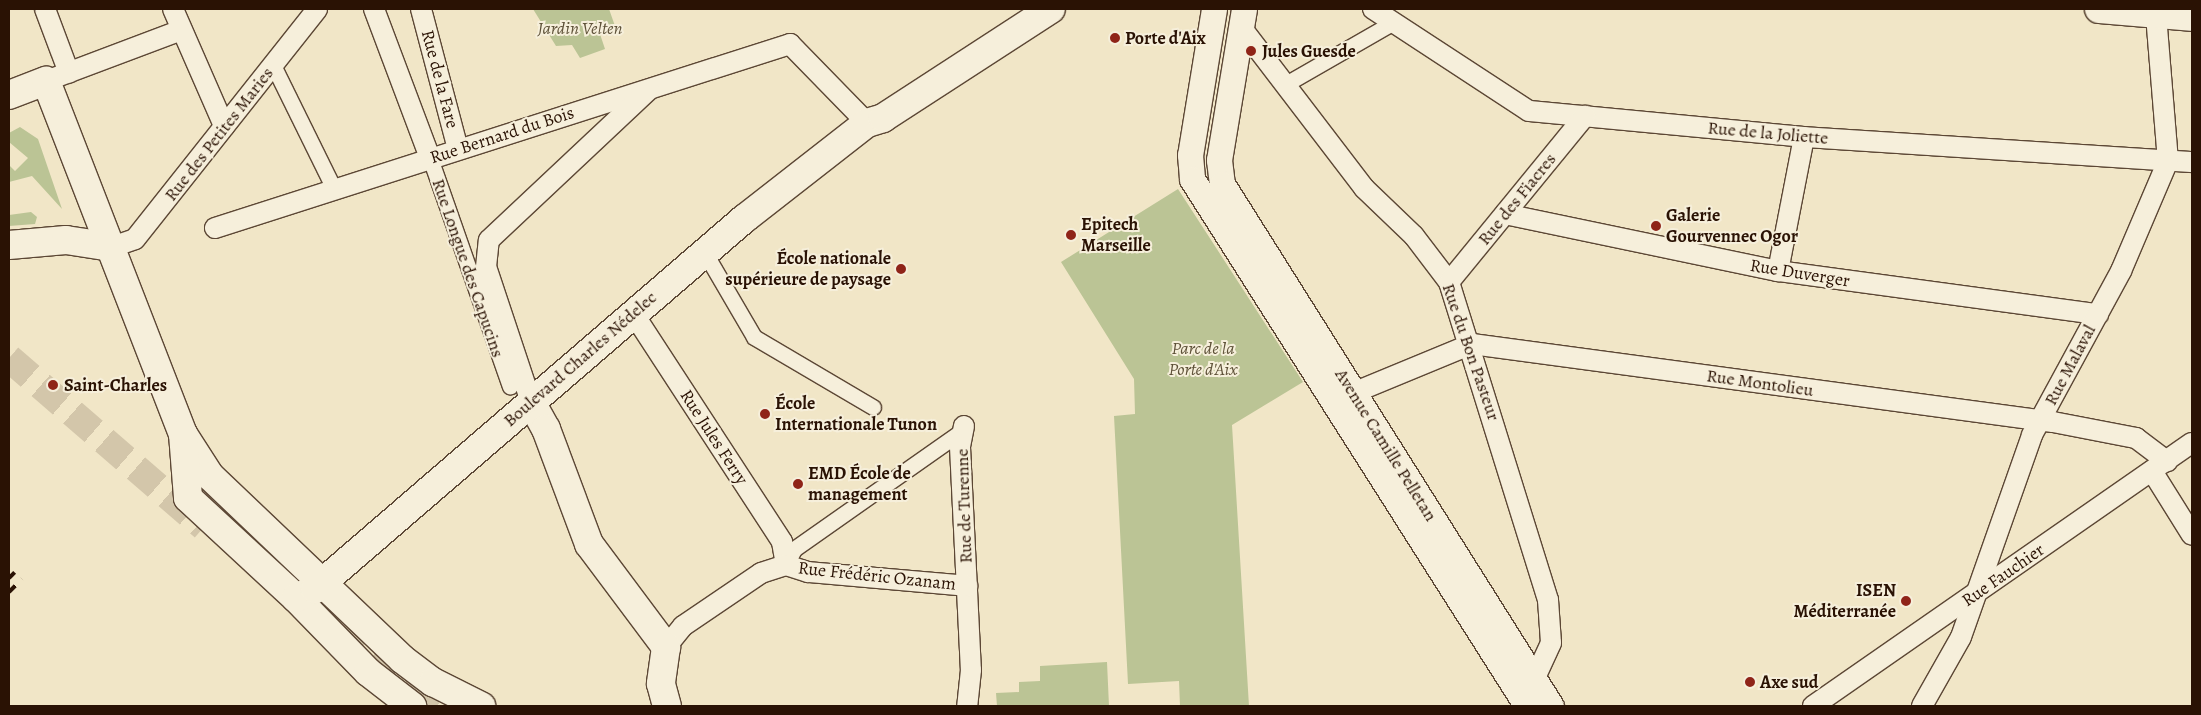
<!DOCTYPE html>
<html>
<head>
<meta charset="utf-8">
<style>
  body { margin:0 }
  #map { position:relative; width:2201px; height:715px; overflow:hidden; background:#f1e6c7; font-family:Alegreya,serif }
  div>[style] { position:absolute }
  .green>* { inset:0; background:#bbc495 }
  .secondary-tunnel>* { height:28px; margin-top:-14px; transform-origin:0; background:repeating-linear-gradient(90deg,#d3c6aa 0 28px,transparent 0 42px) }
  .roads { filter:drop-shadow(1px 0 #5c4735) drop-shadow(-1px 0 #5c4735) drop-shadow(0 1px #5c4735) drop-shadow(0 -1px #5c4735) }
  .pedestrian>* { height:15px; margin:-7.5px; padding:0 7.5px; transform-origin:7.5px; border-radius:7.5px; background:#f6efdb }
  .minor>* { height:20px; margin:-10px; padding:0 10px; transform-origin:10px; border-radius:10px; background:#f6efdb }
  .tertiary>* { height:25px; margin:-12.5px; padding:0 12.5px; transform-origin:12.5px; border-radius:12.5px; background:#f6efdb }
  .secondary>* { height:28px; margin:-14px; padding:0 14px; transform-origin:14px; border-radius:14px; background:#f6efdb }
  .rail>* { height:4px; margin-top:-2px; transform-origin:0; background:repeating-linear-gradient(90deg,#2a1204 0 9px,transparent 0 18px) }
  .dots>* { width:14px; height:14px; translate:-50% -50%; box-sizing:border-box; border:2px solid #f6efdb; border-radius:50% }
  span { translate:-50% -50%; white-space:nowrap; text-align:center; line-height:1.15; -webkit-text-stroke:4px #f6efdb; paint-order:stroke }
  .park-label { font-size:18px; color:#5d5037; font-style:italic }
  .poi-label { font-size:18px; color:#2a1204; font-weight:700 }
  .left { translate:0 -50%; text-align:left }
  .right { translate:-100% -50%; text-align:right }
  .street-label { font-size:18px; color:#2a1204 }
  .frame { position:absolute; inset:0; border:10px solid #2a1204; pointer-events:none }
</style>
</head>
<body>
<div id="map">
  <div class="green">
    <div style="clip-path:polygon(533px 9px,609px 9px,615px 26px,599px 31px,605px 49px,580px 58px,572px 45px,556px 46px)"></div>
    <div style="clip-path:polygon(20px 127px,38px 139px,62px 209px,32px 176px,9px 182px,9px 165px,15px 171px,28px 158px,9px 142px,9px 133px)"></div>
    <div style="clip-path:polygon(1178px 189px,1303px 382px,1232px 425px,1249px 706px,1180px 706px,1179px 681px,1128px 684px,1114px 416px,1135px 414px,1134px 379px,1061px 262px)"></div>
    <div style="clip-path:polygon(31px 212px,37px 217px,35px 224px,9px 226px,9px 215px)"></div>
    <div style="clip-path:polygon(1107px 662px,1109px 706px,997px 706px,996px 693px,1019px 692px,1019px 682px,1040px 681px,1040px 666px)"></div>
  </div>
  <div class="secondary-tunnel">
    <div style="left:9px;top:358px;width:258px;rotate:40.9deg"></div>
    <div style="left:339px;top:631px;width:95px;rotate:36.9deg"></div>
    <div style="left:415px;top:688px;width:41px;rotate:25.9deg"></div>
  </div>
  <div class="roads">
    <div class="pedestrian">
      <div style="left:273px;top:65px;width:138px;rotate:63.8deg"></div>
      <div style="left:1284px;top:85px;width:125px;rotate:-29.9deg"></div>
      <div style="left:430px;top:158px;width:242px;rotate:70.7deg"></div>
      <div style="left:705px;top:253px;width:97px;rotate:59.7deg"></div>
      <div style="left:754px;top:337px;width:138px;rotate:30.5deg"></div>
      <div style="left:786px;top:565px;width:18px;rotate:-63deg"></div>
      <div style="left:794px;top:549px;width:205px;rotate:-35.1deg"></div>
    </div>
    <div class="minor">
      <div style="left:45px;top:9px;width:68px;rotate:69.4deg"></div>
      <div style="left:173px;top:9px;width:128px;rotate:66.4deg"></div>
      <div style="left:374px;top:9px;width:159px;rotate:69.4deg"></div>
      <div style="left:421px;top:9px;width:145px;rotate:75.2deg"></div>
      <div style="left:1373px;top:9px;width:186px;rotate:33.2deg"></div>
      <div style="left:1529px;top:111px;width:276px;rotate:5.4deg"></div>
      <div style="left:1804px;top:137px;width:389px;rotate:3.7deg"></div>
      <div style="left:1241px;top:27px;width:203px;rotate:52.6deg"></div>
      <div style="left:1364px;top:188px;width:69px;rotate:43.8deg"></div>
      <div style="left:1414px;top:236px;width:58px;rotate:52.7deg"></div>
      <div style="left:1449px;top:282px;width:333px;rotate:72.7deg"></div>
      <div style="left:1548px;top:600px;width:43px;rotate:86deg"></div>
      <div style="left:1551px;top:643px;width:41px;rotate:114.7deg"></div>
      <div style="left:46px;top:81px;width:145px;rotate:-20.6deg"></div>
      <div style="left:1505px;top:214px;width:279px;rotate:11.8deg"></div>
      <div style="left:1778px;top:271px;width:323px;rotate:7.7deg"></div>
      <div style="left:215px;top:228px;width:604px;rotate:-17.74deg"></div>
      <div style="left:790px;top:44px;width:110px;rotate:45.7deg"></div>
      <div style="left:112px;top:247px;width:24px;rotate:-19deg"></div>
      <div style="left:135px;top:239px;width:293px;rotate:-51.6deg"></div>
      <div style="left:1778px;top:271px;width:136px;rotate:-79deg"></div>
      <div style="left:1449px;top:282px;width:215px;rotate:-50.7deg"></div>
      <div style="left:633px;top:313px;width:273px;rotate:56.9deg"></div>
      <div style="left:782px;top:542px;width:23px;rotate:80deg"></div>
      <div style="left:1353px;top:393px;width:129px;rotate:-22.4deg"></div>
      <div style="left:1472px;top:344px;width:586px;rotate:7.65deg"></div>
      <div style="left:2053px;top:422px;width:85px;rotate:10.9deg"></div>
      <div style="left:2136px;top:438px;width:39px;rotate:37deg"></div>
      <div style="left:531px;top:402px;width:142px;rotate:-108.4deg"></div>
      <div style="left:486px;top:267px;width:27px;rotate:-84deg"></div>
      <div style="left:489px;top:240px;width:219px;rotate:-43.2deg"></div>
      <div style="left:964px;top:426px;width:21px;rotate:101deg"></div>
      <div style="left:960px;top:447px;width:223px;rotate:87.2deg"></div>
      <div style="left:971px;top:670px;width:36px;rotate:96deg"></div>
      <div style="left:2152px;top:471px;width:75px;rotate:58deg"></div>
      <div style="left:666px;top:647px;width:27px;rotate:-51deg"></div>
      <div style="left:683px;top:626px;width:94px;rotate:-34.2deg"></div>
      <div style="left:761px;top:573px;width:26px;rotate:-18deg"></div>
      <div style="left:786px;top:565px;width:23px;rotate:18deg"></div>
      <div style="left:808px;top:572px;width:160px;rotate:5deg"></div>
      <div style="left:1813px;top:706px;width:461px;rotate:-34.8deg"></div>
      <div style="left:1922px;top:706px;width:79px;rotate:-60.5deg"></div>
      <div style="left:1961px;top:637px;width:214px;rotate:-70.6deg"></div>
      <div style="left:2032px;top:435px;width:187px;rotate:-61.5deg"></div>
      <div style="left:2121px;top:271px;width:120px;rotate:-66.9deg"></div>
      <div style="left:2168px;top:161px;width:146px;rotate:-94.7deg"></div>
    </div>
    <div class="tertiary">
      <div style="left:1214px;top:9px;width:148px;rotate:99.3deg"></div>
      <div style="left:1190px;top:155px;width:24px;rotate:85deg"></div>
      <div style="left:1192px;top:179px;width:624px;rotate:57.56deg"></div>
      <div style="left:1244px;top:9px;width:153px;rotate:99.4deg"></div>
      <div style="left:1219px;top:160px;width:24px;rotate:83deg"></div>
      <div style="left:1222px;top:184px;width:617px;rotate:57.78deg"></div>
    </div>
    <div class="secondary">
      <div style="left:2099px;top:9px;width:93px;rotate:4.9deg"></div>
      <div style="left:9px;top:95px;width:40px;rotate:-21deg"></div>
      <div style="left:46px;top:81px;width:379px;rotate:68.8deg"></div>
      <div style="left:183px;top:434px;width:50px;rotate:57.3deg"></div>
      <div style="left:210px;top:476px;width:265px;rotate:43.6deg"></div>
      <div style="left:402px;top:659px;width:39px;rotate:37deg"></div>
      <div style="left:433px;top:682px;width:54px;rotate:26.6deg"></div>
      <div style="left:9px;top:245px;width:57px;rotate:-5deg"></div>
      <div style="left:66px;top:240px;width:47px;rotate:8.7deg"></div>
      <div style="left:531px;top:402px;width:31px;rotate:61deg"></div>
      <div style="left:546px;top:429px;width:123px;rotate:69.5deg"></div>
      <div style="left:589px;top:544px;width:129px;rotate:53.2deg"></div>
      <div style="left:666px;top:647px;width:37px;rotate:98deg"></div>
      <div style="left:661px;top:684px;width:23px;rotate:75deg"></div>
      <div style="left:183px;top:434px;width:64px;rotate:85.5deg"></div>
      <div style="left:188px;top:498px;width:147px;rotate:42.8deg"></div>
      <div style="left:296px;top:598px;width:103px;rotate:45.8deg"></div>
      <div style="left:368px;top:672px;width:56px;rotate:37.7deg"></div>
      <div style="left:296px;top:598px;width:21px;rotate:-25deg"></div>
      <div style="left:315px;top:589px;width:567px;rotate:-40.78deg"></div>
      <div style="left:744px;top:219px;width:156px;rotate:-38deg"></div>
      <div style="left:867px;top:123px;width:17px;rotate:-17deg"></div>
      <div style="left:883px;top:118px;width:200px;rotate:-33deg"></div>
    </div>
  </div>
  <div class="rail">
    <div style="left:9px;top:578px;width:8px;rotate:-45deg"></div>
    <div style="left:9px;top:592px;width:18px;rotate:-45deg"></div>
  </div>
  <div class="dots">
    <div style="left:1115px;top:38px;background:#8f2418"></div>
    <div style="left:1251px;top:51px;background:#8f2418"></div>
    <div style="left:1656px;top:226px;background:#8f2418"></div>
    <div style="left:1071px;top:235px;background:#8f2418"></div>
    <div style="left:901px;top:269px;background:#8f2418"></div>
    <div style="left:53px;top:385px;background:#8f2418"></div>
    <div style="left:765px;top:414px;background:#8f2418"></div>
    <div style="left:798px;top:484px;background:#8f2418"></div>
    <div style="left:1906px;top:601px;background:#8f2418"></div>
    <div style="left:1750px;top:682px;background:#8f2418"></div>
  </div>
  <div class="park-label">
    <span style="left:580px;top:28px">Jardin Velten</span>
    <span style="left:1203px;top:359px">Parc de la<br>Porte d'Aix</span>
  </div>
  <div class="poi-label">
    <span class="left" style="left:1125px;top:38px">Porte d'Aix</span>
    <span class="left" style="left:1262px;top:51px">Jules Guesde</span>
    <span class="left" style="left:1666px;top:226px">Galerie<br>Gourvennec Ogor</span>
    <span class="left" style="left:1081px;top:235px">Epitech<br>Marseille</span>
    <span class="right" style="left:891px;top:269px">École nationale<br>supérieure de paysage</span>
    <span class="left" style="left:64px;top:385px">Saint-Charles</span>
    <span class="left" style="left:775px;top:414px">École<br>Internationale Tunon</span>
    <span class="left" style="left:808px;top:484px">EMD École de<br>management</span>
    <span class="right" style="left:1896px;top:601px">ISEN<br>Méditerranée</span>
    <span class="left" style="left:1760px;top:682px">Axe sud</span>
  </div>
  <div class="street-label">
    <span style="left:440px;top:79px;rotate:75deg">Rue de la Fare</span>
    <span style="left:1768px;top:133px;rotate:5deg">Rue de la Joliette</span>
    <span style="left:219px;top:134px;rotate:-52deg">Rue des Petites Maries</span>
    <span style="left:502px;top:135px;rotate:-18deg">Rue Bernard du Bois</span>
    <span style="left:1517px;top:199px;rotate:-51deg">Rue des Fiacres</span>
    <span style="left:468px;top:268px;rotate:71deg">Rue Longue des Capucins</span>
    <span style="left:1800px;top:273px;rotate:9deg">Rue Duverger</span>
    <span style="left:1471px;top:352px;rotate:71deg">Rue du Bon Pasteur</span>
    <span style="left:580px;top:359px;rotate:-41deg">Boulevard Charles Nédelec</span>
    <span style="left:2070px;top:365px;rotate:-62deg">Rue Malaval</span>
    <span style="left:1760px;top:383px;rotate:8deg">Rue Montolieu</span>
    <span style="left:714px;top:437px;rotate:57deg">Rue Jules Ferry</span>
    <span style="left:1386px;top:445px;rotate:58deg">Avenue Camille Pelletan</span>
    <span style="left:964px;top:506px;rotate:-92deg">Rue de Turenne</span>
    <span style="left:2003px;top:575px;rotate:-35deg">Rue Fauchier</span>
    <span style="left:877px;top:576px;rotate:6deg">Rue Frédéric Ozanam</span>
  </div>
  <div class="frame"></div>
</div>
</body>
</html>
